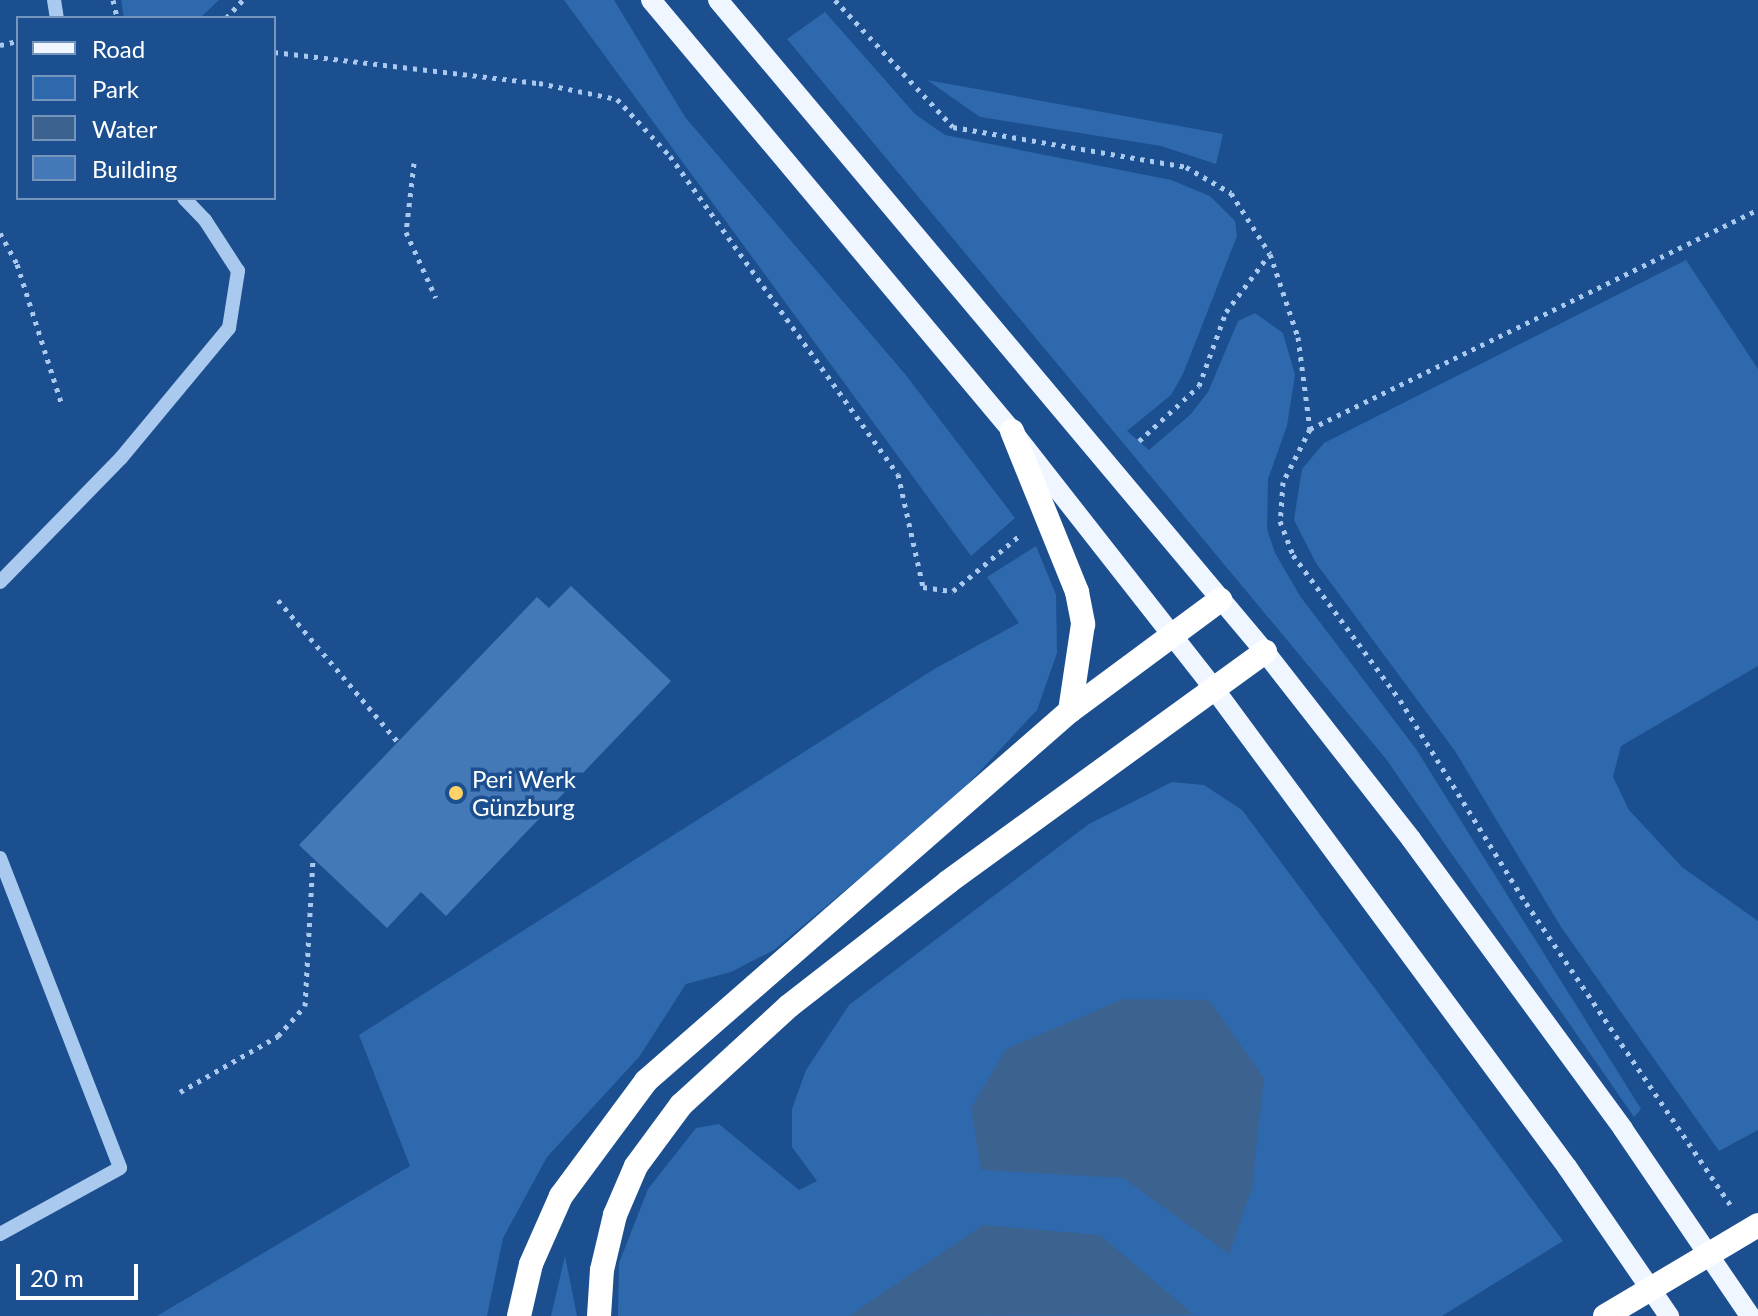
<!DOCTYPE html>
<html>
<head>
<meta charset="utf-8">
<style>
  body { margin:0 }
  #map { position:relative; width:1758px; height:1316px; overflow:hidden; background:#1b4f8f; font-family:Lato,sans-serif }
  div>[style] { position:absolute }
  .green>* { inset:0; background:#2e69ad }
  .water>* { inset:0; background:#3c6290 }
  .building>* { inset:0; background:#4478b7 }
  .path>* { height:5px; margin-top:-2.5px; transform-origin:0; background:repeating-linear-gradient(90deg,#a9c9ee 0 4px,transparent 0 10px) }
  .minor>* { height:14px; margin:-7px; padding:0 7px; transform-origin:7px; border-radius:7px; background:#a9c9ee }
  .major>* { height:20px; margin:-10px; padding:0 10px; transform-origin:10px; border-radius:10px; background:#f0f6ff }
  .highway>* { height:24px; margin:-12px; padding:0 12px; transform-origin:12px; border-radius:12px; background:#fff }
  .dots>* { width:22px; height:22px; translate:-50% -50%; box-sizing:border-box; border:4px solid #1b4f8f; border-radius:50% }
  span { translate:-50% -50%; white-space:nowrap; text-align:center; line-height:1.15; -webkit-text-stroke:7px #1b4f8f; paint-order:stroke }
  .poi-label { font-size:24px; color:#fff }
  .left { translate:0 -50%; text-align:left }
  .legend { position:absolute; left:16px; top:16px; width:260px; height:184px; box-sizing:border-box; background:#1b4f8f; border:2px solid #7695bc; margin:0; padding:10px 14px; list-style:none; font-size:24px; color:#fff }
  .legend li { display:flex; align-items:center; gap:16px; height:40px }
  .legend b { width:40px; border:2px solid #7695bc }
  .scale { position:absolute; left:16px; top:1264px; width:122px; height:36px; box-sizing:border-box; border:4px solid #fff; border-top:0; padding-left:10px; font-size:24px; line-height:28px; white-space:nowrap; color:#fff; -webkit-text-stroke:6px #1b4f8f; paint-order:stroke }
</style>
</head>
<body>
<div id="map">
  <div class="green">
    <div style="clip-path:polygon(121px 0,219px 0,200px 18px,124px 18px)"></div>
    <div style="clip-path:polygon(564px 0,614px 0,685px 117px,905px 374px,1015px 518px,971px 556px)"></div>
    <div style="clip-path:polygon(825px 12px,915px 114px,945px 135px,1171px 180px,1210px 196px,1235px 221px,1237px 236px,1183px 374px,1171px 395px,1127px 431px,1149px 450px,1191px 414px,1208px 392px,1238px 321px,1255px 313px,1283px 333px,1295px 375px,1287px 426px,1268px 479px,1267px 529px,1275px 553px,1300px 596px,1416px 749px,1641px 1109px,1634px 1117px,1386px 759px,787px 39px)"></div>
    <div style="clip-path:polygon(927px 80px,1223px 134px,1216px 164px,1161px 146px,980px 117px)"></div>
    <div style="clip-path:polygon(1686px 260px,1758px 369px,1758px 666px,1621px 746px,1613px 777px,1629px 810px,1682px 867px,1758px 921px,1758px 1130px,1719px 1151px,1561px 927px,1455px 751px,1316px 563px,1294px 520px,1302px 469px,1324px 443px)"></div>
    <div style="clip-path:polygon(1036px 546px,1056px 595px,1057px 653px,1037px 710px,954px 799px,774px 950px,731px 972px,686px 984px,639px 1057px,547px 1157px,503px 1238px,487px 1316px,157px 1316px,410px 1166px,359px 1035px,936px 668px,1019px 623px,987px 577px)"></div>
    <div style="clip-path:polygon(1172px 782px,1204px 785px,1242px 810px,1563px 1241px,1442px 1316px,618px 1316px,619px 1263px,648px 1189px,696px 1128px,719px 1124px,799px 1190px,817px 1181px,792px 1147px,792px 1109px,806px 1070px,849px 1005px,1089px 824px)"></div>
    <div style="clip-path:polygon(565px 1256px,577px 1316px,551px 1316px)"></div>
  </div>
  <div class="water">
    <div style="clip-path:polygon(1123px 999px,1209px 1000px,1264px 1078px,1252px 1188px,1229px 1254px,1123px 1178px,981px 1170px,971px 1108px,1006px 1049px)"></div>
    <div style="clip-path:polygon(983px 1225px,1100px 1235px,1194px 1315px,849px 1316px)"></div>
  </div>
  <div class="building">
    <div style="clip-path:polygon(571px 586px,671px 681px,446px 916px,421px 892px,387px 928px,299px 845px,537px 597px,549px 608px)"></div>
  </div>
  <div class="path">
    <div style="left:113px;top:0;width:18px;rotate:77deg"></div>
    <div style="left:835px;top:0;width:173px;rotate:47.1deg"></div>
    <div style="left:953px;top:127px;width:236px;rotate:9.7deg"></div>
    <div style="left:1186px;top:167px;width:52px;rotate:30deg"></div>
    <div style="left:1231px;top:193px;width:72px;rotate:57.4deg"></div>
    <div style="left:1270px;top:254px;width:88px;rotate:71.4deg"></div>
    <div style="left:1298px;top:337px;width:93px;rotate:82.6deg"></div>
    <div style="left:1310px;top:429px;width:59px;rotate:117deg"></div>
    <div style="left:1283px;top:482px;width:39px;rotate:94deg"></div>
    <div style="left:1280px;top:521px;width:36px;rotate:69deg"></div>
    <div style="left:1293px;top:555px;width:180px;rotate:53.6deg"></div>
    <div style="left:1400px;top:700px;width:239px;rotate:58.2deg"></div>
    <div style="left:1526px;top:903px;width:364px;rotate:55.9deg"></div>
    <div style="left:226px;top:18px;width:25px;rotate:-47deg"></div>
    <div style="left:0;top:45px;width:18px;rotate:-13deg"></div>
    <div style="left:274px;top:52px;width:267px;rotate:6.7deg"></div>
    <div style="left:539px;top:83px;width:80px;rotate:11.6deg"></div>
    <div style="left:617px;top:99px;width:78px;rotate:47.1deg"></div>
    <div style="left:670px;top:156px;width:391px;rotate:54.4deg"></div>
    <div style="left:898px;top:474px;width:116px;rotate:77.5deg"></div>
    <div style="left:923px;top:587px;width:30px;rotate:8deg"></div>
    <div style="left:953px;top:591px;width:86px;rotate:-39.8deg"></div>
    <div style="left:414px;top:163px;width:69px;rotate:96.6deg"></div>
    <div style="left:406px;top:232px;width:72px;rotate:65.6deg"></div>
    <div style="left:0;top:233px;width:35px;rotate:61deg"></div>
    <div style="left:17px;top:264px;width:145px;rotate:72.3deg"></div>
    <div style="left:1310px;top:429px;width:499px;rotate:-26.1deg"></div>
    <div style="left:1139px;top:441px;width:81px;rotate:-42.5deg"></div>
    <div style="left:1199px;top:386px;width:79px;rotate:-70deg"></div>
    <div style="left:1226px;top:312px;width:71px;rotate:-53deg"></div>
    <div style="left:278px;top:600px;width:186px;rotate:49.8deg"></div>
    <div style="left:180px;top:1092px;width:113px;rotate:-29.7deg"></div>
    <div style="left:278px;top:1036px;width:40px;rotate:-48deg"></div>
    <div style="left:305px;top:1006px;width:149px;rotate:-86.9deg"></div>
  </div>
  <div class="minor">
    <div style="left:54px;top:0;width:18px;rotate:81deg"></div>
    <div style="left:0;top:582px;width:173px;rotate:-45.7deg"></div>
    <div style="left:121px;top:458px;width:169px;rotate:-50.3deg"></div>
    <div style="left:229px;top:328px;width:58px;rotate:-81deg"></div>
    <div style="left:238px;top:271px;width:61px;rotate:-122.9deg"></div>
    <div style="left:205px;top:220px;width:30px;rotate:-134deg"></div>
    <div style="left:0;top:858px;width:332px;rotate:68.8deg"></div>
    <div style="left:120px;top:1168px;width:137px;rotate:151.2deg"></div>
  </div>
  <div class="major">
    <div style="left:651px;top:0;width:562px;rotate:50.05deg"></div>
    <div style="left:1012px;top:431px;width:329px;rotate:51.9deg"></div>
    <div style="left:1215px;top:690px;width:593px;rotate:53.57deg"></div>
    <div style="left:1567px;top:1167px;width:181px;rotate:55.6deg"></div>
    <div style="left:718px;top:0;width:851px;rotate:50deg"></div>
    <div style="left:1265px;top:652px;width:237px;rotate:52deg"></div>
    <div style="left:1411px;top:839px;width:359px;rotate:53.8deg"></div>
    <div style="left:1623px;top:1129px;width:226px;rotate:55.8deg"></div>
  </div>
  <div class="highway">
    <div style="left:1012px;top:431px;width:174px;rotate:68deg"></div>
    <div style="left:1077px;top:592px;width:33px;rotate:79deg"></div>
    <div style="left:1083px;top:624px;width:88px;rotate:98.5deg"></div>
    <div style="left:519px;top:1316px;width:53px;rotate:-77deg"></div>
    <div style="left:531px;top:1264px;width:74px;rotate:-66.2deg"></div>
    <div style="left:561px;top:1196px;width:143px;rotate:-53.5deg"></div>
    <div style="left:646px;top:1081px;width:563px;rotate:-41.11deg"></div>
    <div style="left:1070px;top:711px;width:187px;rotate:-36.5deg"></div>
    <div style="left:599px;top:1316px;width:46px;rotate:-86.3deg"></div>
    <div style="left:602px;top:1270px;width:57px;rotate:-76.7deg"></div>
    <div style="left:615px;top:1215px;width:53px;rotate:-66.8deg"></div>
    <div style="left:636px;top:1166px;width:76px;rotate:-53.6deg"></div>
    <div style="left:681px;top:1105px;width:147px;rotate:-42.5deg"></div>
    <div style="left:789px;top:1006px;width:202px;rotate:-37.9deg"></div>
    <div style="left:948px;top:882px;width:392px;rotate:-36deg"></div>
    <div style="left:1605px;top:1316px;width:178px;rotate:-30.7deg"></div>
  </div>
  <div class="dots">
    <div style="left:456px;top:793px;background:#ffd166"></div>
  </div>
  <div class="poi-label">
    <span class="left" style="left:472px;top:793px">Peri Werk<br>Günzburg</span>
  </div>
  <ul class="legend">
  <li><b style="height:10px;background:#f0f6ff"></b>Road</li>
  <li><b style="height:22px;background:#2e69ad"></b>Park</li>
  <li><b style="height:22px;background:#3c6290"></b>Water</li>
  <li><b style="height:22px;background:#4478b7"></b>Building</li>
  </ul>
  <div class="scale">20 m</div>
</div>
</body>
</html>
